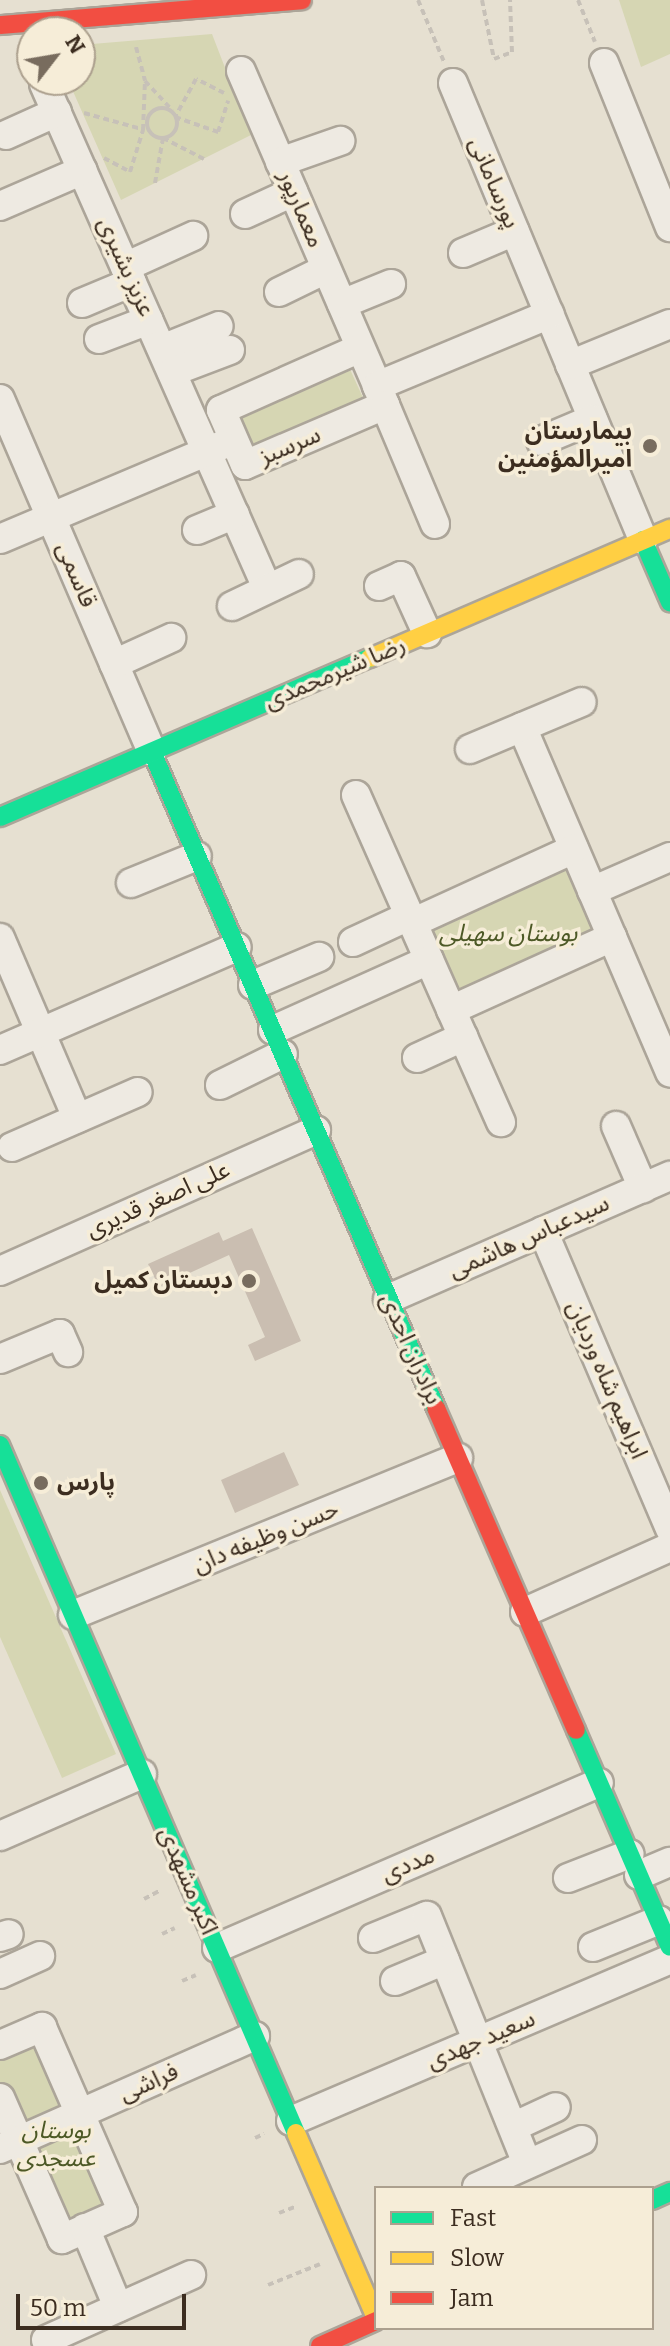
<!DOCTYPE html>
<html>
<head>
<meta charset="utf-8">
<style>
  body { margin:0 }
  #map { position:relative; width:670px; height:2346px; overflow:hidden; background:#e6e0d1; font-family:Bitter,"Noto Sans Arabic",serif }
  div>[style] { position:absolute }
  .green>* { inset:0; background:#d6d6b3 }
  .building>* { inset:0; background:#cabeb1 }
  .path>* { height:4px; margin-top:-2px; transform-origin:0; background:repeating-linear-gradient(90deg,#c7c1b8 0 6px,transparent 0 10px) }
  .path>.ring { margin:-2px; padding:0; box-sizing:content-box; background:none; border:4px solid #c7c1b8; border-radius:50% }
  .roads { filter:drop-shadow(2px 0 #aca599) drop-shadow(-2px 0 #aca599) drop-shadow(0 2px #aca599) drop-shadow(0 -2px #aca599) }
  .street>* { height:28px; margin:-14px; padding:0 14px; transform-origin:14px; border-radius:14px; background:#eeeae2 }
  .fast>* { height:18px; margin:-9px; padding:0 9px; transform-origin:9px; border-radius:9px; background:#16e098 }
  .slow>* { height:18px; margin:-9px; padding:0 9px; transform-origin:9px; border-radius:9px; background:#ffcf43 }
  .jam>* { height:18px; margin:-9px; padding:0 9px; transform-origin:9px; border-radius:9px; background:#f24e42 }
  .dots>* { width:22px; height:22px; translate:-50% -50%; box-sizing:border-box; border:4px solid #f6edd8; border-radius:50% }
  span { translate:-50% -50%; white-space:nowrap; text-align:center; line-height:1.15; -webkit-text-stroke:7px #f6edd8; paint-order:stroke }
  .street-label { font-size:24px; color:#3c2d20 }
  .poi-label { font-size:24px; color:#3c2d20; font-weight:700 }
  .right { translate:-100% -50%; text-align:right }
  .left { translate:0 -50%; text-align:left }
  .park-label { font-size:24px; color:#4d5926; font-style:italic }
  .legend { position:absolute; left:374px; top:2186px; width:280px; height:144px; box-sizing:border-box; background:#f6edd8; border:2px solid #aca08e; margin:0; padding:10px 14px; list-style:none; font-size:24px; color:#3c2d20 }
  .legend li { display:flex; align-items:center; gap:16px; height:40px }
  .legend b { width:40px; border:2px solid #aca08e }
  .north { position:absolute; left:16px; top:16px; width:80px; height:80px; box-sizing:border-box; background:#f6edd8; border:2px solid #aca08e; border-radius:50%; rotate:59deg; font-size:22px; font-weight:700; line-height:32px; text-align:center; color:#3c2d20 }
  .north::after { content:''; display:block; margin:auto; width:28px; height:36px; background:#786c5e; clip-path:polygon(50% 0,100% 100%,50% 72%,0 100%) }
  .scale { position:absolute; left:16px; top:2294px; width:170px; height:36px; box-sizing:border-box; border:4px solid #3c2d20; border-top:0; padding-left:10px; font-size:24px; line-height:28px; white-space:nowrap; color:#3c2d20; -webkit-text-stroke:6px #f6edd8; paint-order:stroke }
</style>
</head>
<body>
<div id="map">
  <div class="green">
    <div style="clip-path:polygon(619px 0,670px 0,670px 54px,641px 67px)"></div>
    <div style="clip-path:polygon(212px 34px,251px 135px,121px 200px,68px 80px,80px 80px,80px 45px)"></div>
    <div style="clip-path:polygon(348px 365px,365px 402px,253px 452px,237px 415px)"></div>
    <div style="clip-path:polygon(568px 859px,603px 942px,449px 1008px,413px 925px)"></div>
    <div style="clip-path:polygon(0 1490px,116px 1754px,62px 1778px,0 1637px)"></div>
    <div style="clip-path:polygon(37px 2039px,112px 2206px,65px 2227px,0 2083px,0 2056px)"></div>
  </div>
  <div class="building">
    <div style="clip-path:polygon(252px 1228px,301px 1341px,255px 1361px,248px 1345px,265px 1337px,229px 1255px,159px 1287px,148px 1264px,219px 1232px,223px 1241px)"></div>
    <div style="clip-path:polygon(284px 1452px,299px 1485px,235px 1513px,221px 1480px)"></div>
  </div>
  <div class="path">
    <div style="left:418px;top:0;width:67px;rotate:67.2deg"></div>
    <div style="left:482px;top:0;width:60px;rotate:78.5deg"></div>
    <div style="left:494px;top:59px;width:19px;rotate:-21deg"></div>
    <div style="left:512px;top:52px;width:52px;rotate:-92.2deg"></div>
    <div style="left:578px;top:0;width:45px;rotate:68deg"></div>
    <div style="left:136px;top:47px;width:35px;rotate:75deg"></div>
    <div style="left:145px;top:81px;width:40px;rotate:47deg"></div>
    <div style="left:224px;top:93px;width:31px;rotate:-153deg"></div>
    <div style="left:196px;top:79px;width:43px;rotate:118.9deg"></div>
    <div style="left:175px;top:117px;width:46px;rotate:19.2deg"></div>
    <div style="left:218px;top:132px;width:33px;rotate:-72deg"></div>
    <div class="ring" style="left:147px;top:108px;width:26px;height:26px"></div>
    <div style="left:84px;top:113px;width:63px;rotate:15.6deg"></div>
    <div style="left:104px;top:158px;width:30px;rotate:28deg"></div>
    <div style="left:130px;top:172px;width:44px;rotate:-72.8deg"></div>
    <div style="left:143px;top:130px;width:49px;rotate:-87.7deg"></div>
    <div style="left:155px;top:183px;width:46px;rotate:-79.9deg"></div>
    <div style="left:163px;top:138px;width:46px;rotate:27.1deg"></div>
    <div style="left:144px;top:1899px;width:17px;rotate:-28deg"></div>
    <div style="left:162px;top:1934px;width:14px;rotate:-25deg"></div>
    <div style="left:182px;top:1981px;width:15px;rotate:-23deg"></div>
    <div style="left:255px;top:2138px;width:10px;rotate:-24deg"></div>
    <div style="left:279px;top:2213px;width:17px;rotate:-21deg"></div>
    <div style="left:268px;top:2285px;width:56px;rotate:-22deg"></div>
  </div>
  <div class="roads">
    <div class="street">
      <div style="left:604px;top:63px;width:177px;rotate:68.1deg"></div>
      <div style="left:241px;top:71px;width:343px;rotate:66.6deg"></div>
      <div style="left:377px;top:386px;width:21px;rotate:67deg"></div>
      <div style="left:385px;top:405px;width:152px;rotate:156.8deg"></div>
      <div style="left:245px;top:465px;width:60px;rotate:-113.6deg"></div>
      <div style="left:221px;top:410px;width:152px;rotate:-24deg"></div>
      <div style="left:453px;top:83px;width:495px;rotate:67.4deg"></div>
      <div style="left:44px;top:84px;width:551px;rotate:66.13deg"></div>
      <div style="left:6px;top:135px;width:56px;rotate:-24.3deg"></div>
      <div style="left:280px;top:162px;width:64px;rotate:-19.3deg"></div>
      <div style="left:0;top:206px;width:90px;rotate:-23.4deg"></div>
      <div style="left:245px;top:214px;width:53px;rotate:-24.6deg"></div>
      <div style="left:463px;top:253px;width:56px;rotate:-22.9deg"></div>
      <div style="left:125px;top:267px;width:75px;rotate:-24.5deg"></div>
      <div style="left:279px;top:292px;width:52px;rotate:-26.1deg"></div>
      <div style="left:82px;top:303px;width:54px;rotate:-22.8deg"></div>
      <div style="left:342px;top:304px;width:53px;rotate:-22.2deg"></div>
      <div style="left:99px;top:339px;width:53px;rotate:-20.8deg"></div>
      <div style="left:162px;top:349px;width:61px;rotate:-22deg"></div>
      <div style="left:570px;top:365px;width:108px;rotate:-22.3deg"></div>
      <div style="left:172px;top:372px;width:62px;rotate:-20.8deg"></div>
      <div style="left:377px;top:386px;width:187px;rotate:-22.6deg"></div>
      <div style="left:0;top:399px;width:384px;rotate:66.7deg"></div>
      <div style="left:385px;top:405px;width:129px;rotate:67.2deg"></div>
      <div style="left:541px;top:441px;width:56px;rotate:-22.9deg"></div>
      <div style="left:197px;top:530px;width:41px;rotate:-22.8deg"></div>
      <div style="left:0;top:539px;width:241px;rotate:-22.9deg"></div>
      <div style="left:379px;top:586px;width:24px;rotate:-24deg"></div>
      <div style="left:401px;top:576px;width:63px;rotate:65.5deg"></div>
      <div style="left:232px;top:606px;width:74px;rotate:-25.5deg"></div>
      <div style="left:114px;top:664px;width:63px;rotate:-24.5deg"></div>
      <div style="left:522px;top:727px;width:376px;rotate:66.8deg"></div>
      <div style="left:470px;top:749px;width:121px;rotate:-22.8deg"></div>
      <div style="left:356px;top:795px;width:358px;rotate:66.1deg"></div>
      <div style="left:131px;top:883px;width:71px;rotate:-22.2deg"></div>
      <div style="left:592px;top:891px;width:85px;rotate:-23.6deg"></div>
      <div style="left:412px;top:923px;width:178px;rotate:-24.6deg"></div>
      <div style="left:0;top:938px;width:196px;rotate:66.8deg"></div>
      <div style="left:353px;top:942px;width:62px;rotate:-24.9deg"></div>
      <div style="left:253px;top:985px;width:72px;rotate:-23deg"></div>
      <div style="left:451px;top:1010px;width:177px;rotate:-24.4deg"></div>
      <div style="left:273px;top:1030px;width:171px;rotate:-24.2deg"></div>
      <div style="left:0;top:1050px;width:258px;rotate:-23.5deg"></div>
      <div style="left:417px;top:1058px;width:51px;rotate:-24.5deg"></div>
      <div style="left:220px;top:1085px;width:70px;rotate:-26.2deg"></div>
      <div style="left:616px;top:1126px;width:68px;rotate:66.5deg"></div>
      <div style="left:12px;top:1147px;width:137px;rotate:-23.6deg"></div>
      <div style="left:543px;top:1231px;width:324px;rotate:66.9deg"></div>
      <div style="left:0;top:1271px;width:346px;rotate:-24deg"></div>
      <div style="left:388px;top:1299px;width:308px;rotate:-23.6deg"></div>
      <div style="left:0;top:1359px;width:65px;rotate:-22.6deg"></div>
      <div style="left:60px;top:1334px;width:20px;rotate:66deg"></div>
      <div style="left:525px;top:1612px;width:159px;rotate:-24.1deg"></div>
      <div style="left:73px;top:1615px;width:416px;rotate:-22.2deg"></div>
      <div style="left:0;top:1836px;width:155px;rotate:-23.6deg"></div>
      <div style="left:639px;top:1875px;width:34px;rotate:-23deg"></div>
      <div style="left:568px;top:1878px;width:66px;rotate:-21.2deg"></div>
      <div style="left:0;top:1937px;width:9px;rotate:-18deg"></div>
      <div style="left:373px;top:1938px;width:58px;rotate:-22.2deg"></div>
      <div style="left:427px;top:1916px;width:267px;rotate:68deg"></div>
      <div style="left:593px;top:1947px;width:71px;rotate:-22.2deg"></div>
      <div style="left:217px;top:1948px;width:416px;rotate:-23.4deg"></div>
      <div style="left:0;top:1974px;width:44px;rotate:-24.2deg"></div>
      <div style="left:395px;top:1981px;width:54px;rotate:-22.8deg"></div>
      <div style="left:0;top:2045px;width:46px;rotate:-23.2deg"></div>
      <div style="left:42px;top:2027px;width:202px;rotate:66.4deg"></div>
      <div style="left:123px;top:2212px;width:67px;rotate:156.1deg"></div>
      <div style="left:62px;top:2239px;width:154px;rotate:-113.7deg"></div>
      <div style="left:291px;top:2121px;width:412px;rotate:-23.1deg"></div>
      <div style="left:513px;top:2127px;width:47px;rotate:-24.9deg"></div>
      <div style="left:0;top:2149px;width:279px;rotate:-23.9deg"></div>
      <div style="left:477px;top:2187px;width:115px;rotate:-24.1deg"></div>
      <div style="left:85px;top:2228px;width:86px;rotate:67.3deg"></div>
      <div style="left:46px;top:2340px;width:159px;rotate:-24.1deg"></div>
    </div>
    <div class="fast">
      <div style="left:643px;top:540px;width:68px;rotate:66.5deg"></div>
      <div style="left:152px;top:752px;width:715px;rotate:66.59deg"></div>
      <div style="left:0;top:817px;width:403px;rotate:-23.3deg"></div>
      <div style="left:0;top:1445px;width:749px;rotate:66.72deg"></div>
      <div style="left:576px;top:1730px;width:236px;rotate:66.6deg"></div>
      <div style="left:652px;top:2200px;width:20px;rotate:-24deg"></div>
    </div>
    <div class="slow">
      <div style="left:370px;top:658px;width:327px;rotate:-23.3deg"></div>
      <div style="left:296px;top:2133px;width:202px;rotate:66.6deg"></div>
    </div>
    <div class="jam">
      <div style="left:0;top:25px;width:303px;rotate:-4.7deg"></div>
      <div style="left:436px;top:1408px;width:351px;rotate:66.5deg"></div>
      <div style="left:320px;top:2346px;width:61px;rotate:-24.1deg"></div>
    </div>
  </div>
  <div class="dots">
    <div style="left:650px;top:446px;background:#786c5e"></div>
    <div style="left:249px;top:1281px;background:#786c5e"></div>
    <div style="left:41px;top:1483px;background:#786c5e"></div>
  </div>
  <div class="street-label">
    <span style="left:494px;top:183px;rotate:67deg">پورسامانی</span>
    <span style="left:301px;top:209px;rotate:67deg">معمارپور</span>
    <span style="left:126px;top:267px;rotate:66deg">عزیز بشیری</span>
    <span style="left:290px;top:446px;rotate:-23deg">سرسبز</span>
    <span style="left:76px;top:575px;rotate:67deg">قاسمی</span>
    <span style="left:335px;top:673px;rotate:-23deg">رضا شیرمحمدی</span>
    <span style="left:158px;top:1200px;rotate:-24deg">علی اصغر قدیری</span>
    <span style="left:529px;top:1237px;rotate:-24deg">سیدعباس هاشمی</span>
    <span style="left:411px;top:1349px;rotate:66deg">برادران احدی</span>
    <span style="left:607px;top:1380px;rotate:67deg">ابراهیم شاه وردیان</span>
    <span style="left:266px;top:1537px;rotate:-22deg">حسن وظیفه دان</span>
    <span style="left:408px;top:1865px;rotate:-23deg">مددی</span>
    <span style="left:188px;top:1881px;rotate:67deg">اکبر مشهدی</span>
    <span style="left:481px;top:2040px;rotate:-23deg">سعید جهدی</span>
    <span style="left:149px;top:2083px;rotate:-24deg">فراشی</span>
  </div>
  <div class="poi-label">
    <span class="right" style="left:632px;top:446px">بیمارستان<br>امیرالمؤمنین</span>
    <span class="right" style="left:233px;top:1281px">دبستان کمیل</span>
    <span class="left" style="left:57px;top:1483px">پارس</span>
  </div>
  <div class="park-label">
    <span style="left:508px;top:934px">بوستان سهیلی</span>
    <span style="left:56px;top:2145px">بوستان<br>عسجدی</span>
  </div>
  <ul class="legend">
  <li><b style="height:10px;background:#16e098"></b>Fast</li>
  <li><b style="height:10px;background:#ffcf43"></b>Slow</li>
  <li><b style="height:10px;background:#f24e42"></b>Jam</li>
  </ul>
  <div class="north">N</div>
  <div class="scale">50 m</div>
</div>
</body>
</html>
